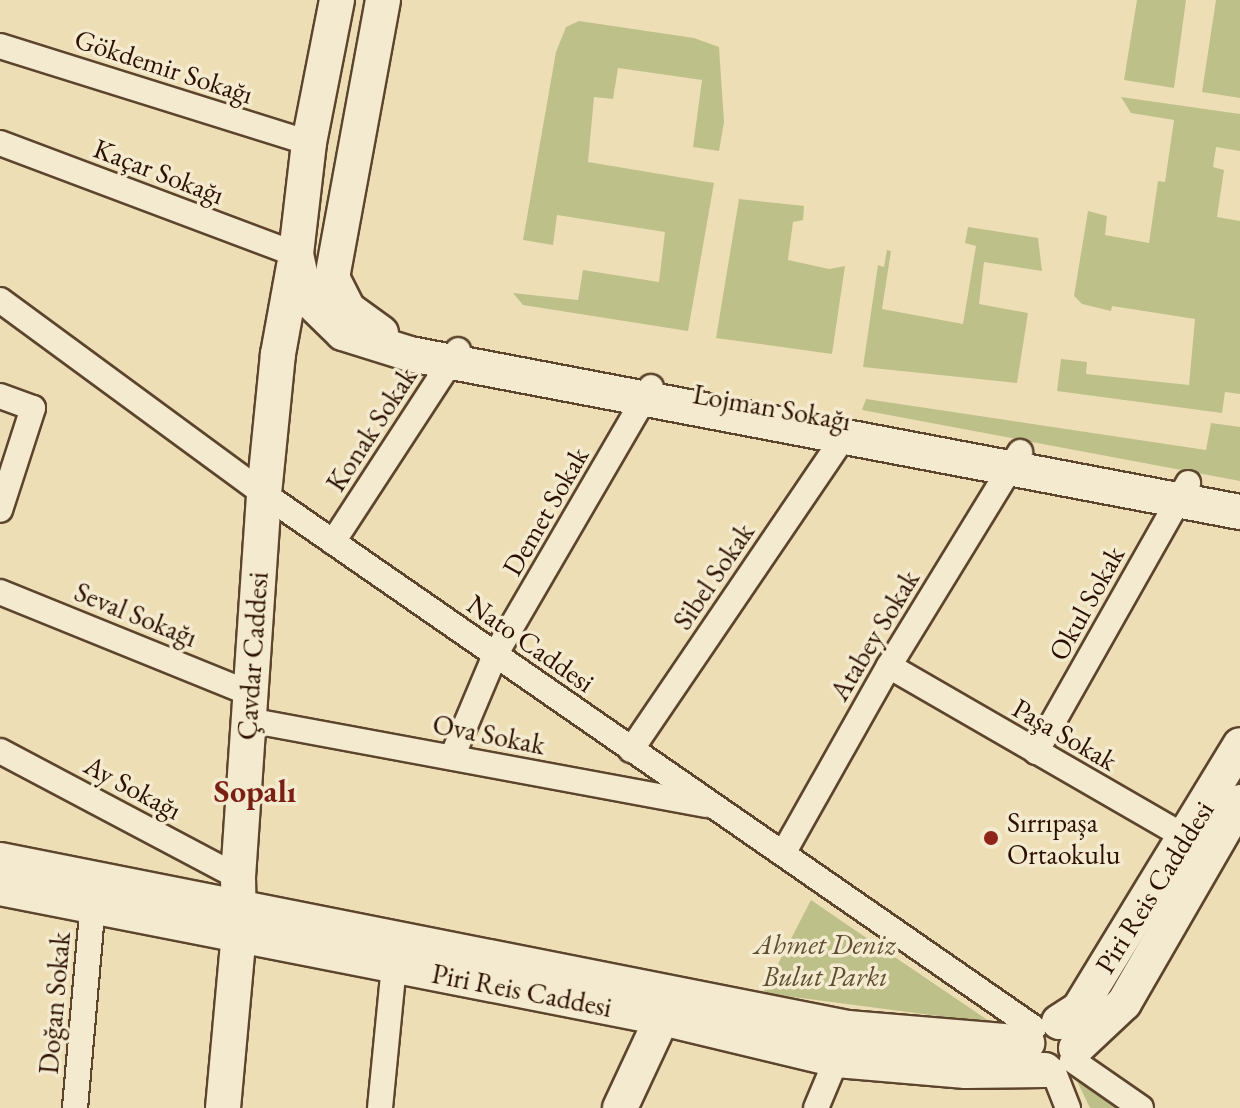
<!DOCTYPE html>
<html>
<head>
<meta charset="utf-8">
<style>
  body { margin:0 }
  #map { position:relative; width:1240px; height:1108px; overflow:hidden; background:#eedeb5; font-family:"EB Garamond",serif }
  div>[style] { position:absolute }
  .green>* { inset:0; background:#bec08a }
  .roads { filter:drop-shadow(2px 0 #5c442d) drop-shadow(-2px 0 #5c442d) drop-shadow(0 2px #5c442d) drop-shadow(0 -2px #5c442d) }
  .street>* { height:24px; margin:-12px; padding:0 12px; transform-origin:12px; border-radius:12px; background:#f4eacf }
  .secondary>* { height:34px; margin:-17px; padding:0 17px; transform-origin:17px; border-radius:17px; background:#f4eacf }
  .dots>* { width:22px; height:22px; translate:-50% -50%; box-sizing:border-box; border:4px solid #f4eacf; border-radius:50% }
  span { translate:-50% -50%; white-space:nowrap; text-align:center; line-height:1.15; -webkit-text-stroke:7px #f4eacf; paint-order:stroke }
  .street-label { font-size:28px; color:#2c1000 }
  .poi-label { font-size:28px; color:#2c1000 }
  .left { translate:0 -50%; text-align:left }
  .park-label { font-size:28px; color:#5f4e30; font-style:italic }
  .quarter-label { font-size:32px; color:#7a1f14; font-weight:700 }
</style>
</head>
<body>
<div id="map">
  <div class="green">
    <div style="clip-path:polygon(1137px 0,1186px 0,1174px 88px,1124px 80px)"></div>
    <div style="clip-path:polygon(1216px 0,1240px 0,1240px 98px,1202px 92px)"></div>
    <div style="clip-path:polygon(579px 21px,694px 38px,719px 47px,724px 122px,719px 151px,693px 147px,702px 80px,618px 68px,613px 99px,594px 97px,588px 162px,714px 183px,688px 331px,523px 305px,513px 293px,578px 300px,583px 270px,659px 282px,665px 232px,557px 215px,553px 245px,523px 240px,556px 52px,566px 27px)"></div>
    <div style="clip-path:polygon(1121px 97px,1240px 114px,1240px 151px,1216px 147px,1213px 167px,1224px 170px,1217px 217px,1240px 221px,1240px 394px,1225px 392px,1222px 413px,1057px 391px,1061px 359px,1087px 362px,1086px 374px,1189px 385px,1195px 319px,1112px 306px,1111px 311px,1082px 304px,1074px 296px,1088px 211px,1107px 216px,1105px 235px,1149px 243px,1158px 181px,1165px 182px,1174px 120px,1131px 113px)"></div>
    <div style="clip-path:polygon(739px 199px,804px 206px,803px 220px,793px 222px,788px 260px,829px 269px,845px 266px,832px 354px,716px 338px)"></div>
    <div style="clip-path:polygon(968px 227px,1038px 238px,1042px 271px,984px 262px,979px 304px,1028px 313px,1017px 383px,863px 367px,878px 265px,884px 267px,887px 250px,891px 251px,882px 309px,963px 324px,976px 246px,965px 243px)"></div>
    <div style="clip-path:polygon(866px 399px,1206px 450px,1211px 423px,1240px 427px,1240px 481px,862px 410px)"></div>
    <div style="clip-path:polygon(811px 900px,849px 926px,992px 1023px,763px 993px)"></div>
    <div style="clip-path:polygon(1076px 1079px,1117px 1108px,1090px 1108px)"></div>
  </div>
  <div class="roads">
    <div class="street">
      <div style="left:0;top:46px;width:324px;rotate:17.4deg"></div>
      <div style="left:0;top:143px;width:316px;rotate:20.6deg"></div>
      <div style="left:0;top:300px;width:328px;rotate:36.3deg"></div>
      <div style="left:264px;top:494px;width:937px;rotate:34.74deg"></div>
      <div style="left:0;top:396px;width:35px;rotate:20deg"></div>
      <div style="left:33px;top:408px;width:107px;rotate:107.9deg"></div>
      <div style="left:333px;top:542px;width:229px;rotate:-56.9deg"></div>
      <div style="left:0;top:592px;width:269px;rotate:22.1deg"></div>
      <div style="left:889px;top:666px;width:354px;rotate:30deg"></div>
      <div style="left:248px;top:720px;width:466px;rotate:10.5deg"></div>
      <div style="left:631px;top:750px;width:379px;rotate:-55.8deg"></div>
      <div style="left:0;top:751px;width:269px;rotate:27.9deg"></div>
      <div style="left:1036px;top:752px;width:309px;rotate:-60.5deg"></div>
      <div style="left:452px;top:757px;width:111px;rotate:-67.1deg"></div>
      <div style="left:495px;top:655px;width:310px;rotate:-59.8deg"></div>
      <div style="left:784px;top:852px;width:214px;rotate:-60.6deg"></div>
      <div style="left:889px;top:666px;width:251px;rotate:-58.5deg"></div>
      <div style="left:1072px;top:1060px;width:84px;rotate:34.8deg"></div>
      <div style="left:1053px;top:1070px;width:41px;rotate:68.5deg"></div>
      <div style="left:75px;top:1108px;width:205px;rotate:-85deg"></div>
      <div style="left:380px;top:1108px;width:143px;rotate:-84.4deg"></div>
      <div style="left:816px;top:1108px;width:67px;rotate:-67.2deg"></div>
    </div>
    <div class="secondary">
      <div style="left:337px;top:0;width:146px;rotate:101.1deg"></div>
      <div style="left:309px;top:143px;width:112px;rotate:96.7deg"></div>
      <div style="left:296px;top:254px;width:43px;rotate:77.9deg"></div>
      <div style="left:305px;top:296px;width:53px;rotate:44.2deg"></div>
      <div style="left:343px;top:333px;width:70px;rotate:17.4deg"></div>
      <div style="left:410px;top:354px;width:845px;rotate:10.78deg"></div>
      <div style="left:381px;top:333px;width:41px;rotate:-144deg"></div>
      <div style="left:348px;top:309px;width:35px;rotate:-117deg"></div>
      <div style="left:332px;top:278px;width:283px;rotate:-79.6deg"></div>
      <div style="left:0;top:860px;width:864px;rotate:11.21deg"></div>
      <div style="left:848px;top:1028px;width:180px;rotate:4.8deg"></div>
      <div style="left:0;top:888px;width:675px;rotate:11.11deg"></div>
      <div style="left:662px;top:1018px;width:180px;rotate:13.5deg"></div>
      <div style="left:837px;top:1060px;width:129px;rotate:4.9deg"></div>
      <div style="left:966px;top:1071px;width:79px;rotate:-0.7deg"></div>
      <div style="left:1059px;top:1022px;width:24px;rotate:-33deg"></div>
      <div style="left:1079px;top:1009px;width:309px;rotate:-58.6deg"></div>
      <div style="left:1076px;top:1048px;width:66px;rotate:-43.2deg"></div>
      <div style="left:1124px;top:1003px;width:232px;rotate:-60deg"></div>
      <div style="left:223px;top:1108px;width:176px;rotate:-84.8deg"></div>
      <div style="left:239px;top:933px;width:56px;rotate:-91deg"></div>
      <div style="left:238px;top:877px;width:384px;rotate:-86.1deg"></div>
      <div style="left:264px;top:494px;width:141px;rotate:-84.3deg"></div>
      <div style="left:278px;top:354px;width:89px;rotate:-79.7deg"></div>
      <div style="left:620px;top:1108px;width:99px;rotate:-65deg"></div>
    </div>
  </div>
  <div class="dots">
    <div style="left:991px;top:838px;background:#8f2418"></div>
  </div>
  <div class="street-label">
    <span style="left:164px;top:66px;rotate:18deg">Gökdemir Sokağı</span>
    <span style="left:159px;top:171px;rotate:21deg">Kaçar Sokağı</span>
    <span style="left:772px;top:407px;rotate:10deg">Lojman Sokağı</span>
    <span style="left:371px;top:429px;rotate:-57deg">Konak Sokak</span>
    <span style="left:545px;top:511px;rotate:-60deg">Demet Sokak</span>
    <span style="left:713px;top:576px;rotate:-56deg">Sibel Sokak</span>
    <span style="left:1086px;top:603px;rotate:-61deg">Okul Sokak</span>
    <span style="left:136px;top:614px;rotate:22deg">Seval Sokağı</span>
    <span style="left:874px;top:635px;rotate:-59deg">Atabey Sokak</span>
    <span style="left:531px;top:643px;rotate:35deg">Nato Caddesi</span>
    <span style="left:252px;top:656px;rotate:-86deg">Çavdar Caddesi</span>
    <span style="left:489px;top:734px;rotate:11deg">Ova Sokak</span>
    <span style="left:1065px;top:734px;rotate:30deg">Paşa Sokak</span>
    <span style="left:133px;top:787px;rotate:28deg">Ay Sokağı</span>
    <span style="left:1154px;top:887px;rotate:-58deg">Piri Reis Cadddesi</span>
    <span style="left:522px;top:990px;rotate:11deg">Piri Reis Caddesi</span>
    <span style="left:54px;top:1003px;rotate:-85deg">Doğan Sokak</span>
  </div>
  <div class="poi-label">
    <span class="left" style="left:1007px;top:838px">Sırrıpaşa<br>Ortaokulu</span>
  </div>
  <div class="park-label">
    <span style="left:825px;top:960px">Ahmet Deniz<br>Bulut Parkı</span>
  </div>
  <div class="quarter-label">
    <span style="left:255px;top:791px">Sopalı</span>
  </div>
</div>
</body>
</html>
